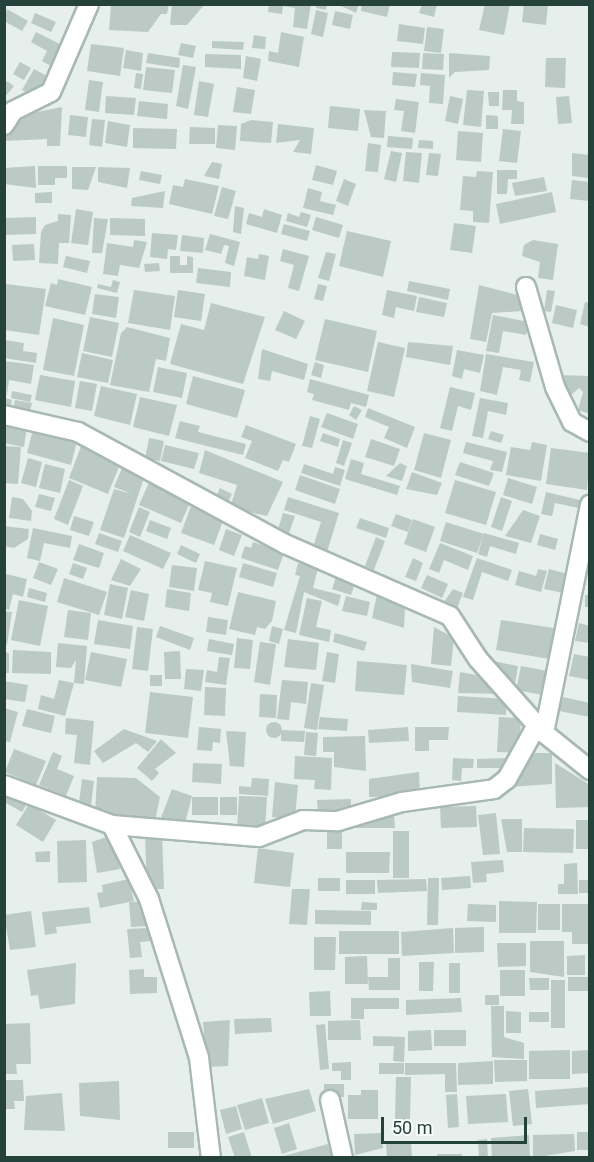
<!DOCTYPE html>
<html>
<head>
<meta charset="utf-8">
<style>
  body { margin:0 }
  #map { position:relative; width:594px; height:1162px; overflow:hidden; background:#e6efeb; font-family:Roboto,sans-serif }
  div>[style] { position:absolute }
  .building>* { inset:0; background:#bbcac4 }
  .round { border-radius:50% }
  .roads { filter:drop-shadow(2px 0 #a8b8b2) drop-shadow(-2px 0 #a8b8b2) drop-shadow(0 2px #a8b8b2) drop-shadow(0 -2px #a8b8b2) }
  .street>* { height:18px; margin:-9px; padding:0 9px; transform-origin:9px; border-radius:9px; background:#fff }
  span { translate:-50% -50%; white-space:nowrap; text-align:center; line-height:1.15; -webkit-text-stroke:5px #f7fbf9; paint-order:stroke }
  .frame { position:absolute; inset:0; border:6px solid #24423a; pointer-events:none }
  .scale { position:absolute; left:381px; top:1117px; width:146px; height:27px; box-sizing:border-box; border:3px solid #24423a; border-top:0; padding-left:8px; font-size:18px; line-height:21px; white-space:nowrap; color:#24423a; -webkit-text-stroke:4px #f7fbf9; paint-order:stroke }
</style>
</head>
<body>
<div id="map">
  <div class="building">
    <div style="clip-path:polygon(111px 4px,169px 4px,167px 14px,161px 14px,148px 32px,109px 30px)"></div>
    <div style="clip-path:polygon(172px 4px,205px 4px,187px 25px,170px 25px)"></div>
    <div style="clip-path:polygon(269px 4px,311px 4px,307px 29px,293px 27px,295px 8px,283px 6px,282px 14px,268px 12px)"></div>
    <div style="clip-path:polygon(317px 4px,327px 4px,326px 10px,316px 8px)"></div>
    <div style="clip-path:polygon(337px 4px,359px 4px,356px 13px)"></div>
    <div style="clip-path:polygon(362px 4px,390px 4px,387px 17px,361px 11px)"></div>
    <div style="clip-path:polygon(422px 4px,437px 4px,434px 17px,419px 13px)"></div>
    <div style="clip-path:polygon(485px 4px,510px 4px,504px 35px,479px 30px)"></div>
    <div style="clip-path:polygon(524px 4px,548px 4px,546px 25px,522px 22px)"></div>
    <div style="clip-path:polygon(7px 9px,28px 21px,22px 31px,4px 21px)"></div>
    <div style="clip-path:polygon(316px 10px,328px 13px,323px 37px,311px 34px)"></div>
    <div style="clip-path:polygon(335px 11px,353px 15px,350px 29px,332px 25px)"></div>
    <div style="clip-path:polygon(35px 13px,56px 22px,51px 32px,31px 23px)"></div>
    <div style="clip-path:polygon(399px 24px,425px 28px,423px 44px,397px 41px)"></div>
    <div style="clip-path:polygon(427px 27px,444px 29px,441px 53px,424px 51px)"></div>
    <div style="clip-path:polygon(36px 32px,62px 45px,51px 66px,42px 61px,47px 51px,31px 42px)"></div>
    <div style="clip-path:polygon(281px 32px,304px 37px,299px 67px,268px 61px,269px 51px,278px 53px)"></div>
    <div style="clip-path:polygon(254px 35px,266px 37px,265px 49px,252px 48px)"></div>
    <div style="clip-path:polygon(212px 41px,244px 42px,243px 50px,212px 48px)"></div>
    <div style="clip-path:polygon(181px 43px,196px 46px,193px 58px,178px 55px)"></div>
    <div style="clip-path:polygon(91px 44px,124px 48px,120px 76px,87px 71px)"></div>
    <div style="clip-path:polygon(126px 50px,143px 53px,141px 71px,123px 68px)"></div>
    <div style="clip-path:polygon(392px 52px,420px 53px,419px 68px,391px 67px)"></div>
    <div style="clip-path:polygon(148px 53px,180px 58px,179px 68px,146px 63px)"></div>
    <div style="clip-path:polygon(423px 53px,444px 54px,443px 70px,422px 69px)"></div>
    <div style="clip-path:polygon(449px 53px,490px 56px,489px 70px,455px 72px,449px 78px)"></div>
    <div style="clip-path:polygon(205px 54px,241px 55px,241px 69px,205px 67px)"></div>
    <div style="clip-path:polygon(246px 56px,261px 59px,257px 81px,243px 78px)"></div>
    <div style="clip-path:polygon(546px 58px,566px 58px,565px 88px,545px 87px)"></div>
    <div style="clip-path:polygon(20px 62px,31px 68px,24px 80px,13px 74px)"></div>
    <div style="clip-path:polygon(183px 65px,196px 67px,188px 109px,176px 106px)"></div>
    <div style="clip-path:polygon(146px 67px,175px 70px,172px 93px,143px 90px)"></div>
    <div style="clip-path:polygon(34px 69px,47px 76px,35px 97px,22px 90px)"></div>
    <div style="clip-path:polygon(393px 72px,417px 74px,415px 87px,392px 85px)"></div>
    <div style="clip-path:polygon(136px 73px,143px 74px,141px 89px,134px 88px)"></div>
    <div style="clip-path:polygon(421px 73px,445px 75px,443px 104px,429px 103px,430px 86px,420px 85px)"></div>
    <div style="clip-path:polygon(89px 80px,103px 82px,99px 112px,85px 110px)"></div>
    <div style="clip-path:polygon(7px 81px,14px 86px,4px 98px,4px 85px)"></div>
    <div style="clip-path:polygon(199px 81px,214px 84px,208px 117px,194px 115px)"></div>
    <div style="clip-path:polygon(237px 87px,255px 90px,251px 114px,233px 112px)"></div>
    <div style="clip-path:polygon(467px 90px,484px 91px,481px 127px,463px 125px)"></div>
    <div style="clip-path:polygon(503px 90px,517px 90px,517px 101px,524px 102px,524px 124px,511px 124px,512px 110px,502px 110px)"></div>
    <div style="clip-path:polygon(488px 92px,499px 92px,499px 106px,489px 106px)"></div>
    <div style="clip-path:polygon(106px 96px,136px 98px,134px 115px,105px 113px)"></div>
    <div style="clip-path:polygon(450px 96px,463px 99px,458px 124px,445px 121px)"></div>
    <div style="clip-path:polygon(569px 96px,572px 123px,558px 124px,556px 97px)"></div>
    <div style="clip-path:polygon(396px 99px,419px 102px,415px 133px,401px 131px,404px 111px,394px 110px)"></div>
    <div style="clip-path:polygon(139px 101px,168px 104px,167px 119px,137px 116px)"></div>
    <div style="clip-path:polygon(330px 106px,360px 109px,358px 131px,328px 128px)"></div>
    <div style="clip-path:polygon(62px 107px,60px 146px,47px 146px,47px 139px,4px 141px,4px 132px,32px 113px)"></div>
    <div style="clip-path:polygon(364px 110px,386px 111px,384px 138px,371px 137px)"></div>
    <div style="clip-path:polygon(70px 115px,88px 117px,86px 137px,68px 135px)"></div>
    <div style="clip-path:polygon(486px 115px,498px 116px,498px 129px,486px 129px)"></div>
    <div style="clip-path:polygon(92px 119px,105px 120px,102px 147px,89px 145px)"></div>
    <div style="clip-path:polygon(251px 120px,273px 122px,271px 143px,240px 141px,241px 124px)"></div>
    <div style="clip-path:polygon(108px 121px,130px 125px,127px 147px,105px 143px)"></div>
    <div style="clip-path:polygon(278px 124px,314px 128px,311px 154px,293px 152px,300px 140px,276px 143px)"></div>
    <div style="clip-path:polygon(218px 125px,237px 126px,235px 150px,216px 148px)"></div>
    <div style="clip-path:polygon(190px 127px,215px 128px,215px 144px,189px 144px)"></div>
    <div style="clip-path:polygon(133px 128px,177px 129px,176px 149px,133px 148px)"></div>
    <div style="clip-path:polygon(503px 129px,521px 131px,517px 163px,499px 161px)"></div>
    <div style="clip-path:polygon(458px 131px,483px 133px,481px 162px,456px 160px)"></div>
    <div style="clip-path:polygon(388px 136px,413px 138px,412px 149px,387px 147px)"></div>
    <div style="clip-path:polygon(419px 140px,433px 141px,433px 149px,418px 148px)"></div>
    <div style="clip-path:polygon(368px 143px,381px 145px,378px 172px,365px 171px)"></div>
    <div style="clip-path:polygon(391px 151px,402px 153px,396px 182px,384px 179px)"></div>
    <div style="clip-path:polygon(406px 152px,422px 153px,419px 183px,403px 181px)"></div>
    <div style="clip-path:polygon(429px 153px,441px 154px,438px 176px,426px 175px)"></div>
    <div style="clip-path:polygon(572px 153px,590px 155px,588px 178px,572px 176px)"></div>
    <div style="clip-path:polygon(212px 162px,222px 164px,219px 179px,204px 176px)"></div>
    <div style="clip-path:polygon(316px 165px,337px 171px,333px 185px,312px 180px)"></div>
    <div style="clip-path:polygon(35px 166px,36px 188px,4px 184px,4px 168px)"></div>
    <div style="clip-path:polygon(38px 166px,67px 166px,67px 178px,55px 178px,55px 185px,38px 185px)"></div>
    <div style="clip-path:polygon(72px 167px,96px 167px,88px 190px,72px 189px)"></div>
    <div style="clip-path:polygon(98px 167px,130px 168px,127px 188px,98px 182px)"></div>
    <div style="clip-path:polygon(497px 170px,517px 170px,517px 179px,508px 179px,507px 194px,497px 194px)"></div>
    <div style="clip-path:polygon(141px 171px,162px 175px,160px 184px,139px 180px)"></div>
    <div style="clip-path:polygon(477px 171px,493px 172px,489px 223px,473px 222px,473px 211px,460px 210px,463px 176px,476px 177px)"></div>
    <div style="clip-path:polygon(544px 177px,547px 191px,515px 196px,512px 183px)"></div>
    <div style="clip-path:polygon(185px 179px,219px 186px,212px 214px,169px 204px,173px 185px,183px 187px)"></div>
    <div style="clip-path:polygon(344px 179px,356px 184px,348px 206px,336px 201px)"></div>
    <div style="clip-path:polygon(572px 180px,590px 182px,590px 201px,570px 199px)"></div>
    <div style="clip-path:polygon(222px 187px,236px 191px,228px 219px,214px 216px)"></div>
    <div style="clip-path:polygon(308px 188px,322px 192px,320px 201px,336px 205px,333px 215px,303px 208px)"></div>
    <div style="clip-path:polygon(165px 191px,163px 208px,131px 206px,132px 198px)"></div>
    <div style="clip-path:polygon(52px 192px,52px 203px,35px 203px,35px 193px)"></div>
    <div style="clip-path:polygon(552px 192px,556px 212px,500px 224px,496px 204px)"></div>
    <div style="clip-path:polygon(235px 206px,244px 208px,241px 234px,233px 232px)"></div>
    <div style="clip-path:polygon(76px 209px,93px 212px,88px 245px,71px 243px)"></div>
    <div style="clip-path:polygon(264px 209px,282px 215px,277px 233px,246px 224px,249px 213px,262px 217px)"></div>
    <div style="clip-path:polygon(301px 212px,311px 215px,307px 227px,286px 221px,288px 213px,299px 217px)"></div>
    <div style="clip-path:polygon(58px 214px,71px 215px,69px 243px,59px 243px,58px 264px,39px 263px,41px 232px,45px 225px,58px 221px)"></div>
    <div style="clip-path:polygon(36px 217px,36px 234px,4px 235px,4px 218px)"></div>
    <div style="clip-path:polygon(316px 217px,343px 225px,339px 238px,312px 230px)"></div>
    <div style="clip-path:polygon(94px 218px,108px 219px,102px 253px,92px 253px)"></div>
    <div style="clip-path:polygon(110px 218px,145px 219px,145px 236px,110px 235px)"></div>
    <div style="clip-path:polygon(454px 223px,476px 226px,472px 253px,450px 250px)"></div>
    <div style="clip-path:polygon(284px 224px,310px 231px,307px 241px,281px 234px)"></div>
    <div style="clip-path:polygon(347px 231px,391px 241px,383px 277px,339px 266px)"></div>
    <div style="clip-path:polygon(152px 233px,178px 235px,176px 250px,168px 249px,167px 259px,150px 257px)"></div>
    <div style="clip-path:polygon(210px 234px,240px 242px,234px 266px,225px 263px,229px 246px,224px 245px,221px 254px,205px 250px)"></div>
    <div style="clip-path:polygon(182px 235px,204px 238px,203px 253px,180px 251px)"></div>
    <div style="clip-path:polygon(134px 240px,147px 242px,139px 268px,120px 265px,118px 276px,103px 274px,107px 243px,133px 247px)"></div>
    <div style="clip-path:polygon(533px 240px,558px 244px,553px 280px,538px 278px,540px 262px,522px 256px,524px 245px)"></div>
    <div style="clip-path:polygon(34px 244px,35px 260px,13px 261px,12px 245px)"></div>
    <div style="clip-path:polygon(283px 249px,309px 256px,299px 291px,288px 288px,294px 265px,280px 261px)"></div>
    <div style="clip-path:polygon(326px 252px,336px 254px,329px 281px,318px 278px)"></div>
    <div style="clip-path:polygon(259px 254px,269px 256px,265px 280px,244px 276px,247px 257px,258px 259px)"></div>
    <div style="clip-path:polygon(66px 256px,90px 261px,87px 273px,63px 267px)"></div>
    <div style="clip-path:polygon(170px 256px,180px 256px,180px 265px,187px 265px,187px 256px,193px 257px,193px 273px,170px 273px)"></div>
    <div style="clip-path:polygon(159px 263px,160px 271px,145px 272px,144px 264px)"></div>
    <div style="clip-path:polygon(198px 268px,231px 272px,230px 287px,196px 283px)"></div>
    <div style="clip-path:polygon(58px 279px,92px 287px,85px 315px,45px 306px,51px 283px,57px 285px)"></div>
    <div style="clip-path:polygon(113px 280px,120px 282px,117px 293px,97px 288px,98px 284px,111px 287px)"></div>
    <div style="clip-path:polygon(409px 281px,450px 289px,448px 300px,407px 291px)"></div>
    <div style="clip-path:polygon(6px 284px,46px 289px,39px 335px,4px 330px)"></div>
    <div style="clip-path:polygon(318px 284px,327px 286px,323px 301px,314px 299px)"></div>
    <div style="clip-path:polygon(479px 285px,525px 297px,523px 311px,492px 313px,486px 342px,470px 339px)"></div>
    <div style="clip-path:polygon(134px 290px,175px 296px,170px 330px,128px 323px)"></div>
    <div style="clip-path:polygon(178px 290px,205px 294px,201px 321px,174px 317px)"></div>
    <div style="clip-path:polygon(387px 290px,417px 296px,414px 311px,396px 307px,394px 318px,382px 315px)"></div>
    <div style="clip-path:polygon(547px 290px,555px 291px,551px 312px,544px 311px)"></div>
    <div style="clip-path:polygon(95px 294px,119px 297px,116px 318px,92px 314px)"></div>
    <div style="clip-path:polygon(419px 297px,447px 303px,444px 317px,416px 312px)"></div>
    <div style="clip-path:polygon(585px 302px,590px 303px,590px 327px,580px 324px)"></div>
    <div style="clip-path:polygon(211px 303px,265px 317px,243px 384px,170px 364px,181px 324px,204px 330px)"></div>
    <div style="clip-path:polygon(556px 305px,577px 310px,573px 328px,552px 323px)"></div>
    <div style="clip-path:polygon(284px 311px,305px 321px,296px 339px,275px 330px)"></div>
    <div style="clip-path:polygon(493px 315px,529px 322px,526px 335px,503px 331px,499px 353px,486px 351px)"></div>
    <div style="clip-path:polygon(90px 317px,119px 323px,112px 357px,83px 351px)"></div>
    <div style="clip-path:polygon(53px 318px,84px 325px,74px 376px,43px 370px)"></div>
    <div style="clip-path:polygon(325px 319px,377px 331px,368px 372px,315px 360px)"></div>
    <div style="clip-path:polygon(127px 327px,170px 338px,166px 361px,156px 359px,149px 392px,110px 385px,121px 333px)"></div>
    <div style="clip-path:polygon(4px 340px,24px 343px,23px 351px,37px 353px,36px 363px,4px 358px)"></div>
    <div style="clip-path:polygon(378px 342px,405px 348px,394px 397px,367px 391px)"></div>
    <div style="clip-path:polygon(408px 342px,453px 346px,450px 365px,406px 357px)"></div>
    <div style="clip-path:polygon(262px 349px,308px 364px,304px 380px,272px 371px,270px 381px,258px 379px)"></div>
    <div style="clip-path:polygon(457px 350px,484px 355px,480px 373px,464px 369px,462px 379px,452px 376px)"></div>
    <div style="clip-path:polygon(82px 353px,113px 360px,108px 383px,77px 377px)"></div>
    <div style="clip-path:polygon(486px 354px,534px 362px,530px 382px,519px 380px,521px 370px,503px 367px,497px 395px,480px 391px)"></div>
    <div style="clip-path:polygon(4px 361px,34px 365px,31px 384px,9px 380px,7px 396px)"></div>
    <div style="clip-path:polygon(315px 362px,324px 365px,321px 378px,311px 375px)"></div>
    <div style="clip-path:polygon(158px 367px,187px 373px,182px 398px,153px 392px)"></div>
    <div style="clip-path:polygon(40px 375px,75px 381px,71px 407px,35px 400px)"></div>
    <div style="clip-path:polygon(557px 375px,590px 376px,590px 414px,578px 410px,583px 392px,579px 388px,570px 396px)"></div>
    <div style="clip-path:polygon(193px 376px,245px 390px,237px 418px,186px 404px)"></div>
    <div style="clip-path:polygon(310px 379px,369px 395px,366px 407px,351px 403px,349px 410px,312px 400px,314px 394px,307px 392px)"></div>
    <div style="clip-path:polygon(80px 381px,97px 384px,92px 411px,75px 408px)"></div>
    <div style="clip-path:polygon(101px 386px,137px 394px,130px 425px,94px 416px)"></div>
    <div style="clip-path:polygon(450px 387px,475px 393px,471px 410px,458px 406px,452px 431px,440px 428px)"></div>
    <div style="clip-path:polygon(12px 391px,32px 395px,30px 402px,11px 398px)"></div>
    <div style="clip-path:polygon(140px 397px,177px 405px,169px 436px,133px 427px)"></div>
    <div style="clip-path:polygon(5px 398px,12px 400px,10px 411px,5px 410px)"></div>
    <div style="clip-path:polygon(480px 398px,508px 403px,506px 415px,488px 411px,483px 438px,472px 436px)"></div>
    <div style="clip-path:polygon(15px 400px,32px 403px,29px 414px,13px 410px)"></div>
    <div style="clip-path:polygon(354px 406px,362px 410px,356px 420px,349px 415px)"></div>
    <div style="clip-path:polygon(368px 408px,415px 427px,407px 448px,384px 438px,389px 427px,365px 417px)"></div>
    <div style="clip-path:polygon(327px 413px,358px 424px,353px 439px,321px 427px)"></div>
    <div style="clip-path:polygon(310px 416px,320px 419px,312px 448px,302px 446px)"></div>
    <div style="clip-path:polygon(180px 421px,200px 426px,198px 432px,246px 444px,243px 455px,175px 438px)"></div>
    <div style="clip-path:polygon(4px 423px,27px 426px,24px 447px,4px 443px)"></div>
    <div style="clip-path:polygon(246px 425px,296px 444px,289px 462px,283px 460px,278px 471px,245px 458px,252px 441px,241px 437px)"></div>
    <div style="clip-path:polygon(33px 429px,77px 441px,71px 465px,27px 453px)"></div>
    <div style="clip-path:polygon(491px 431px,504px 435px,501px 443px,488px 439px)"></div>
    <div style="clip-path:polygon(323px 433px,340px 439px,338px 447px,320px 441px)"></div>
    <div style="clip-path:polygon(424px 433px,451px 440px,441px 478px,414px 470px)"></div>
    <div style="clip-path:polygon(149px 438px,164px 441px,160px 461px,145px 459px)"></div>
    <div style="clip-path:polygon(371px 439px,400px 449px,394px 466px,365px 457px)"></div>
    <div style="clip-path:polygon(343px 440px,352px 443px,344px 466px,336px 463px)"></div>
    <div style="clip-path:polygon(83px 441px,123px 457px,108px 494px,69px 478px)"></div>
    <div style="clip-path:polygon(466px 442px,507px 452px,502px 472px,490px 470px,493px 461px,463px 453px)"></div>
    <div style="clip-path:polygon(532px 442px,547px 445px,541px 481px,506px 475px,511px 447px,530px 450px)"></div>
    <div style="clip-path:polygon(165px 445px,199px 453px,194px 469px,161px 461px)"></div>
    <div style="clip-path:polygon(4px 446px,21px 447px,18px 484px,4px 483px)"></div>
    <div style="clip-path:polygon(551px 448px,590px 453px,587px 490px,546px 484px)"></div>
    <div style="clip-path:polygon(205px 450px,283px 482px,267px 516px,230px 508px,237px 485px,199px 473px)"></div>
    <div style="clip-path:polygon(28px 458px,42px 462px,36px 487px,21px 483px)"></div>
    <div style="clip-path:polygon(351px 459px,364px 463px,361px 474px,400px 486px,397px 495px,345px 479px)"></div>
    <div style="clip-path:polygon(460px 462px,494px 473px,489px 486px,455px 475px)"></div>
    <div style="clip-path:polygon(124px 463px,146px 472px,124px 538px,100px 530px,114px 489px,132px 494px,114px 487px)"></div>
    <div style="clip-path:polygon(400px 463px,407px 466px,402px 481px,386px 476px)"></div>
    <div style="clip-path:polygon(45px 464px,65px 469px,60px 493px,39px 488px)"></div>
    <div style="clip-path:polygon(304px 464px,333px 474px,335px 467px,345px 470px,340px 486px,301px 473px)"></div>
    <div style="clip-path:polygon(412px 472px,442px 483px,437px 495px,406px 489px)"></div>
    <div style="clip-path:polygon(300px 475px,340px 489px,335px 504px,295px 490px)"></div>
    <div style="clip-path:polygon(508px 478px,537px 487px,532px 504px,503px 495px)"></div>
    <div style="clip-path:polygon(69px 480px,83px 486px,68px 525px,54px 519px)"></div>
    <div style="clip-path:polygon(150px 480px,192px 498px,181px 523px,139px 505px)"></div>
    <div style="clip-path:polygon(455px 480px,496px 492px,486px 525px,445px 513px)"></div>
    <div style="clip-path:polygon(220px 488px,232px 494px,228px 502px,216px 497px)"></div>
    <div style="clip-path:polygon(546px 492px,584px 501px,583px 509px,555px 503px,552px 516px,541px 514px)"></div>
    <div style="clip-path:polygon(39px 494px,55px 498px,51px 511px,35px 507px)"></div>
    <div style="clip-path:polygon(12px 497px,23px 499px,32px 511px,31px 521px,9px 518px)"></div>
    <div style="clip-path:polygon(288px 497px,339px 513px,327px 552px,313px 547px,321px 522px,284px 510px)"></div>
    <div style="clip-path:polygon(501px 497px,512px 501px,502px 531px,491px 527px)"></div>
    <div style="clip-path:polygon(191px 506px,224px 518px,214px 545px,181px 533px)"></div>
    <div style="clip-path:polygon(139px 507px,150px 512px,140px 537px,129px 532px)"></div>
    <div style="clip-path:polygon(523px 510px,540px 516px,531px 543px,505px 536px)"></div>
    <div style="clip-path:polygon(283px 513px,295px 516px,288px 536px,277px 533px)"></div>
    <div style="clip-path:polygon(396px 514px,412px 520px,408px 532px,391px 526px)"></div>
    <div style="clip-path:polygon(74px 516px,94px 522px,89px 536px,70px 530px)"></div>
    <div style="clip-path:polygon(360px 518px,389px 528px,386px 538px,356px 528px)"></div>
    <div style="clip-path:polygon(413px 519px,435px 527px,426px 552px,404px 544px)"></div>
    <div style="clip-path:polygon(150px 520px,171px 528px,167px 539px,146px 531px)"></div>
    <div style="clip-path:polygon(446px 522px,484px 534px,477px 553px,440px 541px)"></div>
    <div style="clip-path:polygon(4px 526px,29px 529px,28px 539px,14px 548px,4px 546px)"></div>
    <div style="clip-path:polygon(33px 528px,72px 536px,70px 548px,44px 543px,40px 561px,27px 558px)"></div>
    <div style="clip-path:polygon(226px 529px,242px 535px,234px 556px,219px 550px)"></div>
    <div style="clip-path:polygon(99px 533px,122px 541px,118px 552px,95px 544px)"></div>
    <div style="clip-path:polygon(484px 533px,519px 543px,516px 554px,490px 546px,487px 557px,478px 554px)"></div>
    <div style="clip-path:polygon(540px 534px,558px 539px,555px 550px,537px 545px)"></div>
    <div style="clip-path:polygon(130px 535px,171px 553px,163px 569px,123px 551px)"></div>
    <div style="clip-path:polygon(376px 537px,385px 541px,374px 570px,365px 566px)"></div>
    <div style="clip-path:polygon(253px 542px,284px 553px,278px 570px,241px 558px,245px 546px,251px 548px)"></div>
    <div style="clip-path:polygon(440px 543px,473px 556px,468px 570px,444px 560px,439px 573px,429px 569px)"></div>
    <div style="clip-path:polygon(79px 544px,104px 553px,99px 568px,73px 560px)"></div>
    <div style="clip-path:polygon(181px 545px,200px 554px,196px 563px,177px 554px)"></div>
    <div style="clip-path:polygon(413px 558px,423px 563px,416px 581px,405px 577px)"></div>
    <div style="clip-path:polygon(477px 558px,512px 570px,508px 581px,482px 572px,473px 600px,463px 597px)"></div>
    <div style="clip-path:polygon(121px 559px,141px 569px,130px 586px,111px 580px)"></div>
    <div style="clip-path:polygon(205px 561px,237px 568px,228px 606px,210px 602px,212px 593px,198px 590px)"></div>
    <div style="clip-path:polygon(39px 562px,58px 569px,51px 585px,33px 578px)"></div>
    <div style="clip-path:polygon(73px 563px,87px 568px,83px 579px,69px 574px)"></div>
    <div style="clip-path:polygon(243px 563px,277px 573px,273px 587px,239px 577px)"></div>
    <div style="clip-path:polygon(298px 563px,318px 568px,313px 588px,341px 595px,338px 606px,304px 592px,296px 633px,284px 630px,300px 576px,295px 575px)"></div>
    <div style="clip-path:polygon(172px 565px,197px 568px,194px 591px,169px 587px)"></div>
    <div style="clip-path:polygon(538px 569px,547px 571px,541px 592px,515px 585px,519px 571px,536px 576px)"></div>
    <div style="clip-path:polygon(549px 569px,568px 574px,563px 593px,544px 589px)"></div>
    <div style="clip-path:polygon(6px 574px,27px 579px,23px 597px,13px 594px,9px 610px,4px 608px)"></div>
    <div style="clip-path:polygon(427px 575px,448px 584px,442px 598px,421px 588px)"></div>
    <div style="clip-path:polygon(336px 577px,355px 583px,351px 595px,332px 589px)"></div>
    <div style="clip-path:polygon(64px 578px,107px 592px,99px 615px,57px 602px)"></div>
    <div style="clip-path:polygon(110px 584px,128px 588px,122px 619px,104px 615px)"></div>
    <div style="clip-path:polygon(29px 588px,47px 593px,45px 602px,27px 597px)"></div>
    <div style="clip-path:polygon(167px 589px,191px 593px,189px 611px,165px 607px)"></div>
    <div style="clip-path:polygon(453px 589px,463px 593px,457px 608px,444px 602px)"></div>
    <div style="clip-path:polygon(131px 590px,149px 594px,144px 621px,125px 617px)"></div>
    <div style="clip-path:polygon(238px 592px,276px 601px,272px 621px,265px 629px,257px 627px,255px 635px,229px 629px)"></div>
    <div style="clip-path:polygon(377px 594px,405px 606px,404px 628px,372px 618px)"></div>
    <div style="clip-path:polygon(585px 595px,590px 595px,590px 607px,585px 607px)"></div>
    <div style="clip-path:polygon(346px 596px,370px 602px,367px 616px,342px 611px)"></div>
    <div style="clip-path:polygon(307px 598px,322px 601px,316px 627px,331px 630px,329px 642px,299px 635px)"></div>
    <div style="clip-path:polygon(19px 600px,48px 606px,40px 646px,11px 640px)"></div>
    <div style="clip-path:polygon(68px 610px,91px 613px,88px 640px,64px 637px)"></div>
    <div style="clip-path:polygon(4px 611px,12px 612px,7px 645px,4px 645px)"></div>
    <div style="clip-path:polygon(208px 617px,228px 620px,226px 635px,206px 632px)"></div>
    <div style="clip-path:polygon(98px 620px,133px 626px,130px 649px,94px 644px)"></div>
    <div style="clip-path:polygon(501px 620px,554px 628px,549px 659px,496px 650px)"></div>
    <div style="clip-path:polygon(579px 623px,590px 626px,590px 643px,575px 641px)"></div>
    <div style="clip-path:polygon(160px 626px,194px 638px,190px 650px,156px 637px)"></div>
    <div style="clip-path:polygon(272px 626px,283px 629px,279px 644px,269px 641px)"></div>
    <div style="clip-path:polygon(137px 627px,153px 629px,148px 671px,132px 669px)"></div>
    <div style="clip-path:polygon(434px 627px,454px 638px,451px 666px,431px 664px)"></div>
    <div style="clip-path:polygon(335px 633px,367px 642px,364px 651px,333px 642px)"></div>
    <div style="clip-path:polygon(237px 638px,253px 640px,250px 669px,234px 668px)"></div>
    <div style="clip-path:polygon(209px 639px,234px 644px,232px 655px,207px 651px)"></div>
    <div style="clip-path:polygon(288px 639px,319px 643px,316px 670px,284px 667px)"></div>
    <div style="clip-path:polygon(260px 642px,276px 644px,270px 685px,254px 682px)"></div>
    <div style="clip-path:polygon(58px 643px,87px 646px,84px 684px,74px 683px,76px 660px,71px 668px,56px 667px)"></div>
    <div style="clip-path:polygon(13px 650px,51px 652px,51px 674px,12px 673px)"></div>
    <div style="clip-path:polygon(180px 651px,181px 679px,165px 679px,164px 652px)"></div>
    <div style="clip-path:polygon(5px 652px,9px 653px,9px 673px,5px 673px)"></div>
    <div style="clip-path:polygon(91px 652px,127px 659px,121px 687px,85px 680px)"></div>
    <div style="clip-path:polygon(327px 652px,339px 654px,335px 683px,322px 681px)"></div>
    <div style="clip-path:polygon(574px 654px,590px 657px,590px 680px,569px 676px)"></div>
    <div style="clip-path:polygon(219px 657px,230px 658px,226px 685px,205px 682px,207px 670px,217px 672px)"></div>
    <div style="clip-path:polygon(357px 661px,407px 665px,404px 695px,355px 691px)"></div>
    <div style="clip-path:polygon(493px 661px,518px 666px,514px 690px,491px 669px)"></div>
    <div style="clip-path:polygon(411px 664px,453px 671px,450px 688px,412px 682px)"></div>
    <div style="clip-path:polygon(521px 666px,553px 672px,548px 696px,516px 690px)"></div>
    <div style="clip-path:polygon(186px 669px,204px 670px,201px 691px,184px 689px)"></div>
    <div style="clip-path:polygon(460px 672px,482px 676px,500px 694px,458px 693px)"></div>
    <div style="clip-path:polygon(150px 675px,162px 675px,162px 686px,150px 686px)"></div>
    <div style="clip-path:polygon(59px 680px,74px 683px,65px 716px,38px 709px,41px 695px,54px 699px)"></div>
    <div style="clip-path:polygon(282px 680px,308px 682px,306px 704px,291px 702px,289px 720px,277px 719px)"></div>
    <div style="clip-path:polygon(4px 681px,28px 685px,25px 702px,4px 699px)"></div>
    <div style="clip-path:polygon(311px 683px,324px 685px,317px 730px,304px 728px)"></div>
    <div style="clip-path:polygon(205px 687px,226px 688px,225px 716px,204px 715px)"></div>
    <div style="clip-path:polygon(150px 692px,193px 697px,188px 738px,145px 733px)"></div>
    <div style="clip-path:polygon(260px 694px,277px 695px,276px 718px,259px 717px)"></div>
    <div style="clip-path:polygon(458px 696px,507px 699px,506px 715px,457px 712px)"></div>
    <div style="clip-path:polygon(563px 697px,590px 703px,590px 717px,559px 711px)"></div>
    <div style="clip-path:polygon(4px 708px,18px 712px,10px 742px,4px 741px)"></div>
    <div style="clip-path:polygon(27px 709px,55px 716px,51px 733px,22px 726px)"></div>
    <div style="clip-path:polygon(320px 717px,348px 719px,347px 731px,318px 729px)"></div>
    <div style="clip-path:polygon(499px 717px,521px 718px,519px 753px,497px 752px)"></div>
    <div style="clip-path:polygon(66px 718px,94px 721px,90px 765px,74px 763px,77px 735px,65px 734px)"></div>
    <div class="round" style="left:266px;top:722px;width:16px;height:16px"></div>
    <div style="clip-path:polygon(199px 727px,221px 729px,220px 743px,213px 742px,212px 751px,197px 750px)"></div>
    <div style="clip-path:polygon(408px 727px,409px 741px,369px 743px,368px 730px)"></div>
    <div style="clip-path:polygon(415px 727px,449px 727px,448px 740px,429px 740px,429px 751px,415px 751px)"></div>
    <div style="clip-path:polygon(124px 729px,157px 741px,148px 752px,136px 743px,103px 763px,94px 751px)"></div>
    <div style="clip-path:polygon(281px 730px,305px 731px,304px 742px,281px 741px)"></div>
    <div style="clip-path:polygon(226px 731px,246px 732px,244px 767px,230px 766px)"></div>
    <div style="clip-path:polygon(306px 732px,318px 733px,316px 756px,304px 755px)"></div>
    <div style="clip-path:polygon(365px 736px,366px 771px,334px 767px,334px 752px,323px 752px,323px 737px)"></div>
    <div style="clip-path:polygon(161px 739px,176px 753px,155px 769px,159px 773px,152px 781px,137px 768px)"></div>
    <div style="clip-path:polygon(14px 749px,46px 761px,36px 785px,5px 772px)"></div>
    <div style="clip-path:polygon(53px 752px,62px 756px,57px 769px,74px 776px,66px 796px,39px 785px)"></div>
    <div style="clip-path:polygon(535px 753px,552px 753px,552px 784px,508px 787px)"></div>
    <div style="clip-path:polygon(295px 756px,332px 758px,331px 790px,314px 789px,315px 780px,294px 779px)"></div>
    <div style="clip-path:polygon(453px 758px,474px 759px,473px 768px,462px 768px,461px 781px,452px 780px)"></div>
    <div style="clip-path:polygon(507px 758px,507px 768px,477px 768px,477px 759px)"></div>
    <div style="clip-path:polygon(193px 763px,222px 764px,221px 784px,192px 782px)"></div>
    <div style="clip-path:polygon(555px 763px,590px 785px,590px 807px,556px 808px)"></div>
    <div style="clip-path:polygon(419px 772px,420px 796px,369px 797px,369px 779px)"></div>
    <div style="clip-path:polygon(97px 777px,136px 778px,160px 797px,155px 821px,95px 817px)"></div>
    <div style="clip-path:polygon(252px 778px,269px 779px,268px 796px,239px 794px,239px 786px,251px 787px)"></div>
    <div style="clip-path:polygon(82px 779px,94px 781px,91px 805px,79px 803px)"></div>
    <div style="clip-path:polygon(275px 782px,298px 785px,295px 819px,272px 817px)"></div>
    <div style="clip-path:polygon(4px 789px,28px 802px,22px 812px,4px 802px)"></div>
    <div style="clip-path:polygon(172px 789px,192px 796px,184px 827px,159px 823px)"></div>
    <div style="clip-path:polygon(239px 796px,267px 797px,265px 830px,237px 828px)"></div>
    <div style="clip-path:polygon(192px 797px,218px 797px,218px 815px,192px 815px)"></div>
    <div style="clip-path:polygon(220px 797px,237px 797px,237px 815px,220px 815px)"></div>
    <div style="clip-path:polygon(351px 799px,351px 814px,318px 815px,317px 800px)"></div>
    <div style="clip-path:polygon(29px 804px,56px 820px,43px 842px,16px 825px)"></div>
    <div style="clip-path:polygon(476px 806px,477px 827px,441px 828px,440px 807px)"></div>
    <div style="clip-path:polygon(496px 813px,500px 854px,483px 855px,478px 815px)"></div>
    <div style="clip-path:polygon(394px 814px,395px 828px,356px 828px,356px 815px)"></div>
    <div style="clip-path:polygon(501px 819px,522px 819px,522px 852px,507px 852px)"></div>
    <div style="clip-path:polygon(576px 820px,590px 820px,590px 849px,576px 849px)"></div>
    <div style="clip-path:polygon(327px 827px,342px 827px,342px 849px,327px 849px)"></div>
    <div style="clip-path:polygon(524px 828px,574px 829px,573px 853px,523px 852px)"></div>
    <div style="clip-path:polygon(393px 831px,409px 831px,409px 878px,393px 878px)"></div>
    <div style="clip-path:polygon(112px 835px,120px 869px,97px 873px,92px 842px)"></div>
    <div style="clip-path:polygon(145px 835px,162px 835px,164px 889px,147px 889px)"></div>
    <div style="clip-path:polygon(86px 840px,87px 882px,58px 883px,57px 841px)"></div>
    <div style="clip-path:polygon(258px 848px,294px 853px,290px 887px,254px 883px)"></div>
    <div style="clip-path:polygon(50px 851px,50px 862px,36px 862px,35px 852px)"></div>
    <div style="clip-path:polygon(346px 852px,390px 852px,389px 873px,346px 873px)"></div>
    <div style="clip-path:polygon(503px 860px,504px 872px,486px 874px,487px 882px,473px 883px,471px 862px)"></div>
    <div style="clip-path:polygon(577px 863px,578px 894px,558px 894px,558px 884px,564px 884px,564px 864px)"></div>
    <div style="clip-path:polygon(470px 876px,471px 888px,442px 890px,441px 878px)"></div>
    <div style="clip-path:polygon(318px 878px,340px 878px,340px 891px,318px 891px)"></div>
    <div style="clip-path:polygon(428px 878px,439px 878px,438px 925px,427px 925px)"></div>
    <div style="clip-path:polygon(129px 879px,134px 901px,100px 908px,97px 893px,103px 892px,102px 885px)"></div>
    <div style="clip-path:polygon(426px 879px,427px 891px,378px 893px,377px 880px)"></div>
    <div style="clip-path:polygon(346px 880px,375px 880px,375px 894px,346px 894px)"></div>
    <div style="clip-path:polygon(579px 880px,590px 880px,590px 893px,579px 893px)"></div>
    <div style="clip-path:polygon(292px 889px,310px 889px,307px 925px,289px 924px)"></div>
    <div style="clip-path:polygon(148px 901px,149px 926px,131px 927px,129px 902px)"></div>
    <div style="clip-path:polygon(499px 901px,537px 902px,536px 933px,499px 933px)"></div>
    <div style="clip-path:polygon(362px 902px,377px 903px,377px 910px,361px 910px)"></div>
    <div style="clip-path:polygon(468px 904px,496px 905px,496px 922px,467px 921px)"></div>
    <div style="clip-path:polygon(538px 904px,560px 904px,560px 930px,538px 930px)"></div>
    <div style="clip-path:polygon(562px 904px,590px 904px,590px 944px,572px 944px,572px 932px,562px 932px)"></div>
    <div style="clip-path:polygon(89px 907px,91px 923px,56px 927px,57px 933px,45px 935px,42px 912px)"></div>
    <div style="clip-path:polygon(315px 910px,371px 911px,371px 925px,315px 924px)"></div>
    <div style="clip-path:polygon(31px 911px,36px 947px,10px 950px,4px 915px)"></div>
    <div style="clip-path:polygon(484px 927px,484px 952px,455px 953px,455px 928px)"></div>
    <div style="clip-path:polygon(149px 928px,150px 941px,140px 942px,142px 957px,130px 958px,127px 929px)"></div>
    <div style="clip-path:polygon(453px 928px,454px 953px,402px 956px,401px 932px)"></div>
    <div style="clip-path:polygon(339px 931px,399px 931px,399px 954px,339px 954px)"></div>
    <div style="clip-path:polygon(314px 937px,336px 937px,335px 970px,314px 970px)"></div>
    <div style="clip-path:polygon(530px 941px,564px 941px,564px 977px,530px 972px)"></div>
    <div style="clip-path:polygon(497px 943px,526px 943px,526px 966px,498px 967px)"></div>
    <div style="clip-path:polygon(585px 955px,585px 975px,567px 975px,567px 956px)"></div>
    <div style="clip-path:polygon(367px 956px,368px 984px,345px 984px,345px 957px)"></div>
    <div style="clip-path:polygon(388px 958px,400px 958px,400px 990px,369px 990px,368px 977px,388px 977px)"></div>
    <div style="clip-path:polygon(419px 962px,434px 962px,433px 991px,419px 991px)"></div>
    <div style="clip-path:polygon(76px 963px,75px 1004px,40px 1009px,38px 995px,31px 996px,27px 970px)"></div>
    <div style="clip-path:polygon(449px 963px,460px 963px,460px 993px,449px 993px)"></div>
    <div style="clip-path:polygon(144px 969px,144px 977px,157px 977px,157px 993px,130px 994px,129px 970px)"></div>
    <div style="clip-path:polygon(500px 970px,525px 970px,525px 996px,500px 996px)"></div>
    <div style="clip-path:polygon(568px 977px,590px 977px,590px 991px,568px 991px)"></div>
    <div style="clip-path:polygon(529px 978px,549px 978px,549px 990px,530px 990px)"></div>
    <div style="clip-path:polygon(551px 980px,565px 980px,565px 1028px,551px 1028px)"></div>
    <div style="clip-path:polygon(330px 991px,331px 1016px,310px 1016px,309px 992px)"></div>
    <div style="clip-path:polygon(485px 995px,499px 995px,499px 1005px,485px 1005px)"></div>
    <div style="clip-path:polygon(351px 998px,399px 998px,399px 1009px,364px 1009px,364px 1019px,351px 1019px)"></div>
    <div style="clip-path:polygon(461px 998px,462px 1012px,406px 1015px,406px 1000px)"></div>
    <div style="clip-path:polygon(491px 1006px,504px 1006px,504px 1037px,524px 1043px,524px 1059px,492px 1057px)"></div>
    <div style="clip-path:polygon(506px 1011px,521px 1012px,521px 1033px,506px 1033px)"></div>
    <div style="clip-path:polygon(529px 1012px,549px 1012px,549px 1022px,529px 1022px)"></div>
    <div style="clip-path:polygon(271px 1018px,272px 1032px,235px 1034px,234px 1019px)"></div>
    <div style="clip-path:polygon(230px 1020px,228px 1066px,207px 1067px,203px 1022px)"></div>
    <div style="clip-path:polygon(360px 1020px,361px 1040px,328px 1040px,328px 1021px)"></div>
    <div style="clip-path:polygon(30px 1023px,31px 1064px,16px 1064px,17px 1074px,4px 1074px,4px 1024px)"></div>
    <div style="clip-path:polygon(325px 1024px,329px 1069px,320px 1070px,316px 1025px)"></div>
    <div style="clip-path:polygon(431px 1030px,432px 1050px,408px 1051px,408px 1031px)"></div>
    <div style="clip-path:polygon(434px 1030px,466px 1030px,466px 1046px,434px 1046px)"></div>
    <div style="clip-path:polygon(373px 1036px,405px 1037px,404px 1062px,393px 1061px,394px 1046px,373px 1046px)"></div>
    <div style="clip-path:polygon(570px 1050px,570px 1079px,529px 1079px,529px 1051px)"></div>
    <div style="clip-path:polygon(590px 1050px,590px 1073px,572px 1074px,572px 1051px)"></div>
    <div style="clip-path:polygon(494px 1060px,527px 1060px,527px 1081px,495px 1082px)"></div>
    <div style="clip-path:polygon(493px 1061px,493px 1084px,458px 1085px,458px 1063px)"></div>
    <div style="clip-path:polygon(351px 1062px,351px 1080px,341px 1080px,341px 1071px,332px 1071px,332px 1063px)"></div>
    <div style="clip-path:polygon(379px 1063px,404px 1063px,404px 1074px,379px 1074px)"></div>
    <div style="clip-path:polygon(405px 1063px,456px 1063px,457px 1092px,445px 1092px,445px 1074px,405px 1075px)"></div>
    <div style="clip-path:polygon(396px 1077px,411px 1077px,410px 1120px,395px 1120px)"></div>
    <div style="clip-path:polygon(4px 1080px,23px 1080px,24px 1101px,14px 1101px,15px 1109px,4px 1109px)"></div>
    <div style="clip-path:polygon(119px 1081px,120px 1120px,80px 1116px,79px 1083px)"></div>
    <div style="clip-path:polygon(324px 1084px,344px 1084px,344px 1097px,324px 1097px)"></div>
    <div style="clip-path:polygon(590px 1087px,590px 1104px,536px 1108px,535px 1091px)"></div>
    <div style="clip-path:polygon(309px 1089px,316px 1111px,273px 1124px,265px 1099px)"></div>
    <div style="clip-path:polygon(528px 1089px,532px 1124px,513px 1126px,509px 1091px)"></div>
    <div style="clip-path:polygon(361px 1090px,378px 1090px,378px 1119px,348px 1119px,348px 1095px,361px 1095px)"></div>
    <div style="clip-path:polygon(62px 1093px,65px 1131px,24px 1130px,26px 1096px)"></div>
    <div style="clip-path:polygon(457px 1094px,459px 1127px,448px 1128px,446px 1095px)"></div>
    <div style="clip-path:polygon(506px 1094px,508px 1122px,468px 1124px,466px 1096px)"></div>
    <div style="clip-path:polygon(262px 1098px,269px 1123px,245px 1130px,237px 1105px)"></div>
    <div style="clip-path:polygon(236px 1106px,242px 1129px,226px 1134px,220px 1110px)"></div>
    <div style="clip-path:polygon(289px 1123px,297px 1149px,282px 1154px,274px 1128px)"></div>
    <div style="clip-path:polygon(168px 1132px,194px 1132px,194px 1148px,168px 1148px)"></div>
    <div style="clip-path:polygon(244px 1132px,252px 1158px,235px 1158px,228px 1137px)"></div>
    <div style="clip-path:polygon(577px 1132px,590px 1132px,590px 1150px,577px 1150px)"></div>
    <div style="clip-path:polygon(382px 1133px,383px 1148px,355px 1155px,354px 1134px)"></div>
    <div style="clip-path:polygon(574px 1134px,575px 1151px,533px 1158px,533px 1135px)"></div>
    <div style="clip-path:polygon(529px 1135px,530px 1158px,492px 1158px,491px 1138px)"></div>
    <div style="clip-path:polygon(487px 1139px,488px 1158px,479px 1158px,478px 1140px)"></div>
    <div style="clip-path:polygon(411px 1143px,412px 1157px,387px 1158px,386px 1144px)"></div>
    <div style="clip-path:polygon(328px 1144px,332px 1158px,280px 1158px,280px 1157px)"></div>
    <div style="clip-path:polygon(437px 1154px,462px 1154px,462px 1158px,437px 1158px)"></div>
  </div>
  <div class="roads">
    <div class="street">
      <div style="left:4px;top:125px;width:17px;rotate:-57deg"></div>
      <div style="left:13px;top:111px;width:42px;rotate:-26.6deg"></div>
      <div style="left:51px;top:92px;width:96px;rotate:-66.6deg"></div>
      <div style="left:526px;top:287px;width:104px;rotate:73.8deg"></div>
      <div style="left:555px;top:387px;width:39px;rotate:64deg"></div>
      <div style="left:572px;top:422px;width:21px;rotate:29deg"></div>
      <div style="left:4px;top:415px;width:76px;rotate:12.9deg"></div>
      <div style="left:78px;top:432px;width:235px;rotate:28.4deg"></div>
      <div style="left:285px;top:544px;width:180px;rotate:23.6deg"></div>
      <div style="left:450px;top:616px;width:51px;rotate:56.9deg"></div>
      <div style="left:478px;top:659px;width:99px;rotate:48.3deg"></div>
      <div style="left:544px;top:733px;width:59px;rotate:38.8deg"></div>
      <div style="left:544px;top:733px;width:233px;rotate:-78.6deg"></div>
      <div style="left:4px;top:785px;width:115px;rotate:20.3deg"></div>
      <div style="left:112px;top:825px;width:83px;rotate:63.4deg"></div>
      <div style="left:149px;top:899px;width:167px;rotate:72.5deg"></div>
      <div style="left:199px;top:1058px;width:101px;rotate:83.2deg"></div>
      <div style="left:112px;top:825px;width:147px;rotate:4.7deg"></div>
      <div style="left:259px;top:837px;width:47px;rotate:-21.1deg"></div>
      <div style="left:303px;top:820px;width:35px;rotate:2deg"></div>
      <div style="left:338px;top:821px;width:67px;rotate:-16.5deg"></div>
      <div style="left:402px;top:802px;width:93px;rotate:-8deg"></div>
      <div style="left:494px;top:789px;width:16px;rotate:-38deg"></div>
      <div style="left:507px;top:779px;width:64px;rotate:-61deg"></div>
      <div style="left:330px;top:1100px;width:59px;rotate:77.4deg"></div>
    </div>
  </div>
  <div class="frame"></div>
  <div class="scale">50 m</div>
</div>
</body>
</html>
